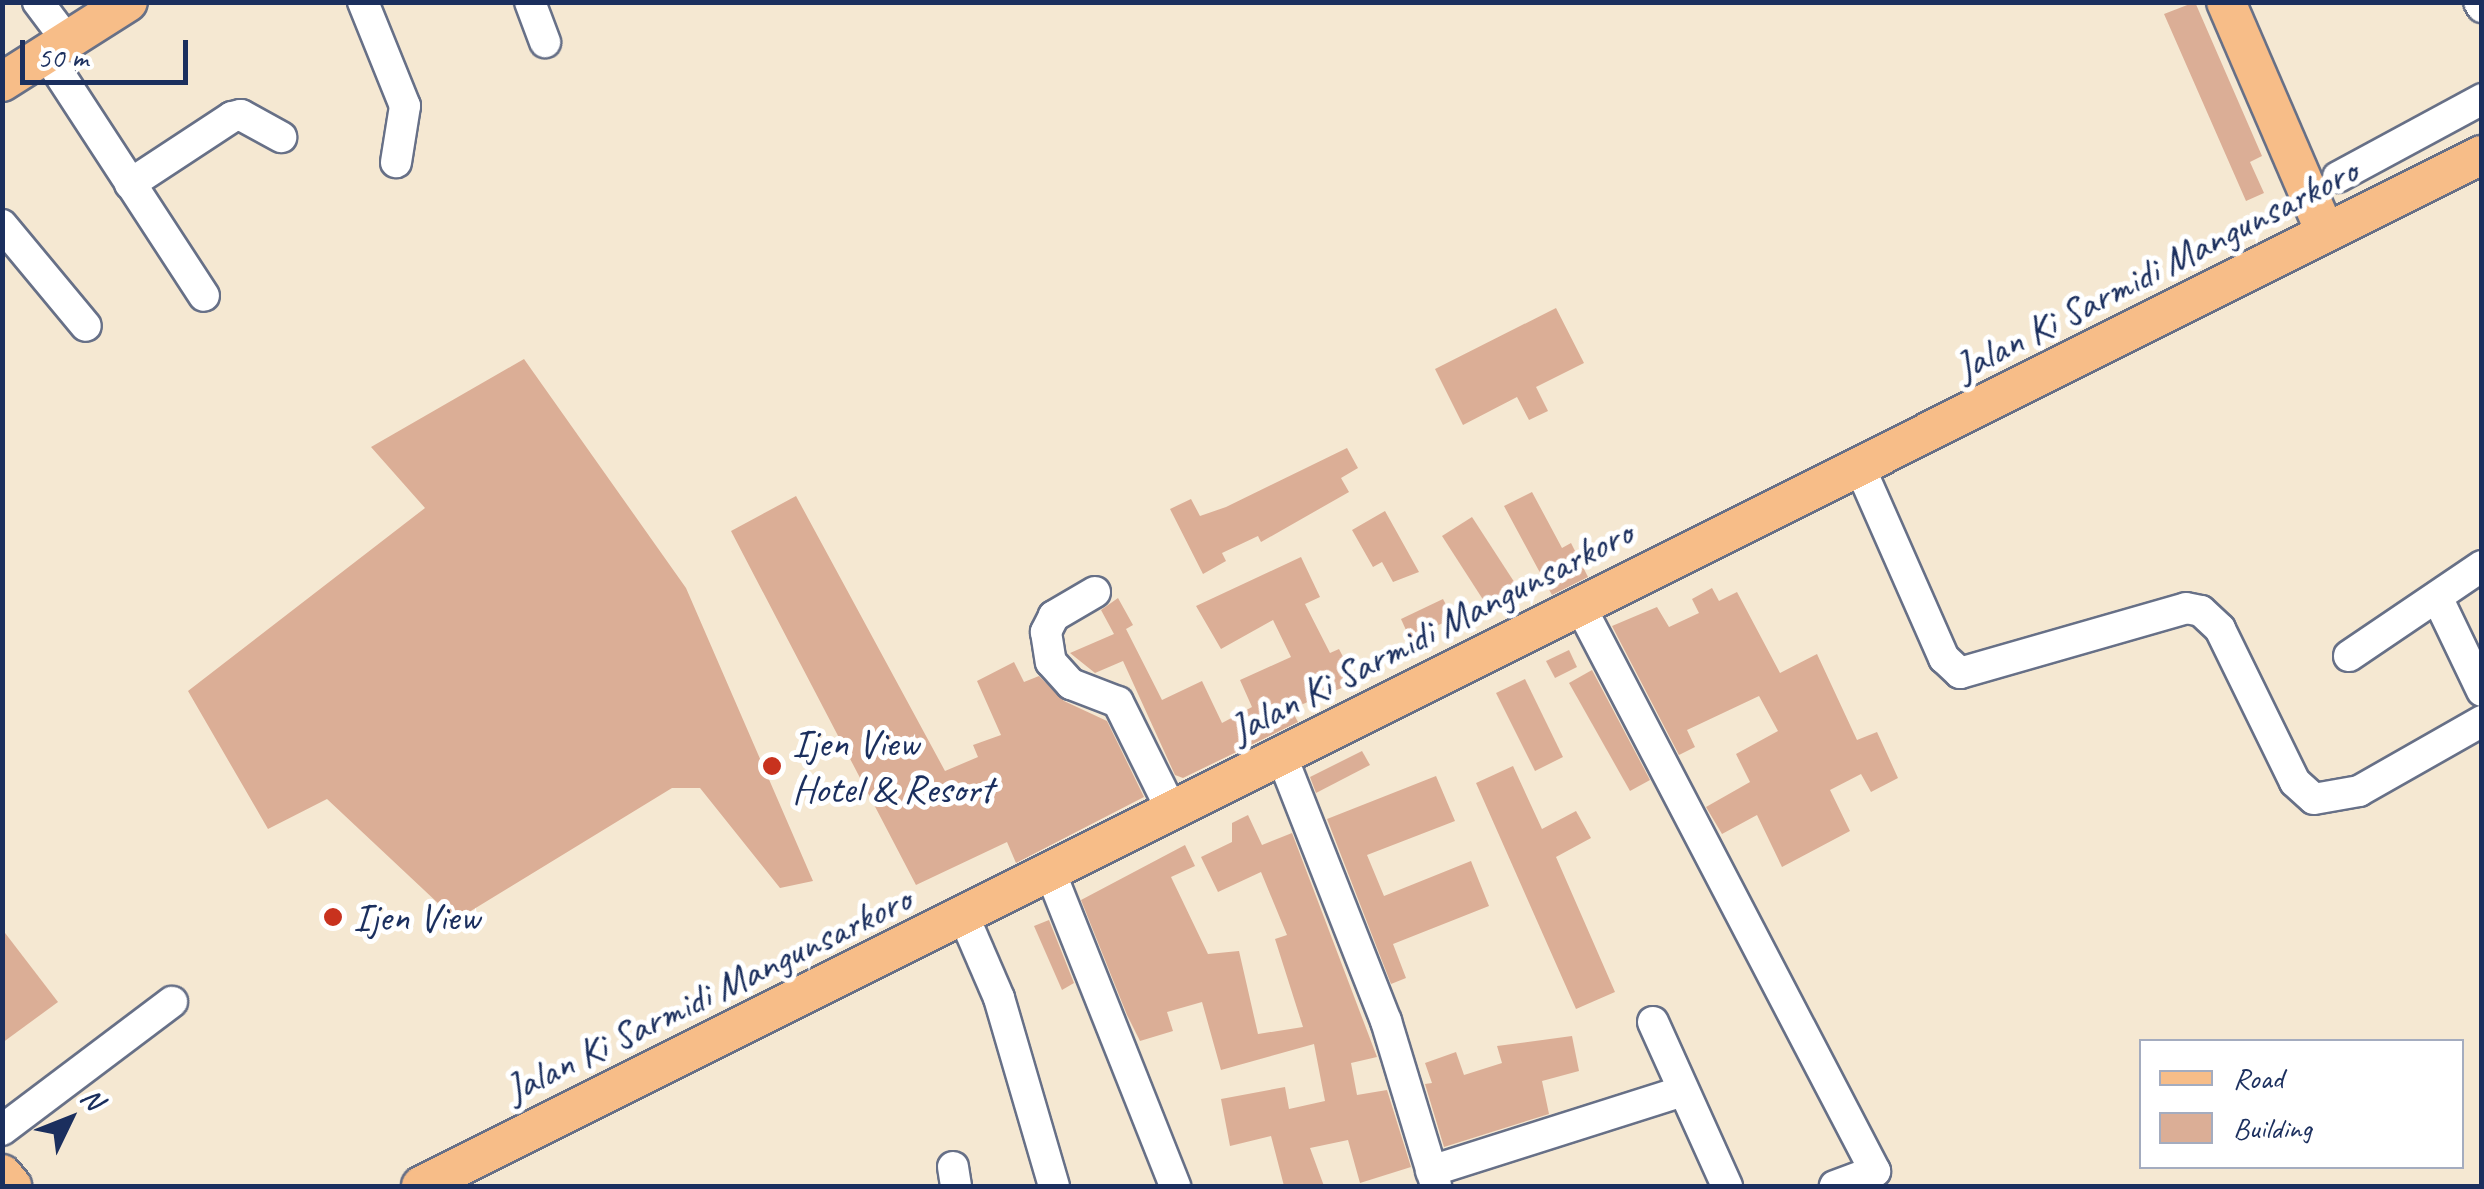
<!DOCTYPE html>
<html>
<head>
<meta charset="utf-8">
<style>
  body { margin:0 }
  #map { position:relative; width:2484px; height:1189px; overflow:hidden; background:#f5e8d2; font-family:Caveat,sans-serif }
  div>[style] { position:absolute }
  .building>* { inset:0; background:#dbae96 }
  .roads { filter:drop-shadow(2px 0 #677087) drop-shadow(-2px 0 #677087) drop-shadow(0 2px #677087) drop-shadow(0 -2px #677087) }
  .minor>* { height:30px; margin:-15px; padding:0 15px; transform-origin:15px; border-radius:15px; background:#fff }
  .major>* { height:38px; margin:-19px; padding:0 19px; transform-origin:19px; border-radius:19px; background:#f7bd88 }
  .dots>* { width:28px; height:28px; translate:-50% -50%; box-sizing:border-box; border:5px solid #fff; border-radius:50% }
  span { translate:-50% -50%; white-space:nowrap; text-align:center; line-height:1.15; -webkit-text-stroke:10px #fff; paint-order:stroke }
  .street-label { font-size:40px; color:#1b2f5e }
  .poi-label { font-size:40px; color:#1b2f5e }
  .left { translate:0 -50%; text-align:left }
  .frame { position:absolute; inset:0; border:5px solid #1b2f5e; pointer-events:none }
  .legend { position:absolute; left:2139px; top:1039px; width:325px; height:130px; box-sizing:border-box; background:#fff; border:2px solid #a4acbf; margin:0; padding:12px 18px; list-style:none; font-size:30px; color:#1b2f5e }
  .legend li { display:flex; align-items:center; gap:20px; height:50px }
  .legend b { width:50px; border:2px solid #a4acbf }
  .north { position:absolute; left:20px; top:1069px; width:100px; height:100px; -webkit-text-stroke:8px #fff; paint-order:stroke; rotate:47deg; font-size:28px; font-weight:700; line-height:40px; text-align:center; color:#1b2f5e }
  .north::after { content:''; display:block; margin:auto; width:35px; height:45px; background:#1b2f5e; clip-path:polygon(50% 0,100% 100%,50% 72%,0 100%) }
  .scale { position:absolute; left:20px; top:40px; width:168px; height:45px; box-sizing:border-box; border:5px solid #1b2f5e; border-top:0; padding-left:12px; font-size:30px; line-height:35px; white-space:nowrap; color:#1b2f5e; -webkit-text-stroke:8px #fff; paint-order:stroke }
</style>
</head>
<body>
<div id="map">
  <div class="building">
    <div style="clip-path:polygon(2195px 2px,2262px 156px,2250px 162px,2264px 193px,2246px 201px,2164px 14px)"></div>
    <div style="clip-path:polygon(1556px 308px,1584px 363px,1536px 387px,1548px 411px,1529px 420px,1517px 397px,1463px 425px,1435px 369px)"></div>
    <div style="clip-path:polygon(524px 359px,686px 588px,813px 881px,780px 888px,700px 788px,672px 788px,456px 920px,327px 799px,268px 829px,188px 691px,425px 508px,371px 447px)"></div>
    <div style="clip-path:polygon(1347px 448px,1358px 468px,1341px 478px,1349px 492px,1261px 542px,1258px 536px,1222px 553px,1226px 561px,1203px 574px,1170px 509px,1191px 499px,1200px 516px,1226px 507px)"></div>
    <div style="clip-path:polygon(1532px 492px,1562px 548px,1571px 543px,1588px 577px,1552px 595px,1504px 506px)"></div>
    <div style="clip-path:polygon(796px 496px,945px 771px,978px 757px,973px 745px,1001px 735px,977px 681px,1014px 662px,1024px 682px,1039px 676px,1064px 701px,1107px 721px,1144px 797px,1016px 863px,1007px 842px,916px 885px,731px 531px)"></div>
    <div style="clip-path:polygon(1385px 511px,1419px 572px,1393px 582px,1382px 562px,1373px 567px,1352px 530px)"></div>
    <div style="clip-path:polygon(1472px 517px,1522px 594px,1491px 612px,1442px 536px)"></div>
    <div style="clip-path:polygon(1301px 557px,1320px 597px,1305px 604px,1330px 653px,1339px 649px,1356px 682px,1291px 709px,1298px 722px,1183px 778px,1175px 775px,1123px 661px,1095px 673px,1070px 653px,1114px 634px,1101px 610px,1118px 598px,1133px 625px,1126px 629px,1162px 700px,1202px 681px,1222px 723px,1252px 707px,1240px 680px,1291px 657px,1273px 620px,1221px 649px,1196px 606px)"></div>
    <div style="clip-path:polygon(1712px 588px,1719px 601px,1737px 592px,1780px 673px,1817px 654px,1857px 740px,1877px 732px,1898px 778px,1871px 792px,1861px 774px,1830px 790px,1850px 831px,1782px 867px,1757px 815px,1722px 834px,1706px 807px,1750px 782px,1736px 754px,1778px 731px,1759px 696px,1687px 730px,1695px 747px,1679px 755px,1612px 626px,1657px 607px,1669px 627px,1699px 613px,1692px 599px)"></div>
    <div style="clip-path:polygon(1443px 599px,1453px 618px,1410px 639px,1401px 619px)"></div>
    <div style="clip-path:polygon(1569px 650px,1577px 667px,1555px 678px,1546px 661px)"></div>
    <div style="clip-path:polygon(1592px 670px,1650px 780px,1630px 791px,1569px 683px)"></div>
    <div style="clip-path:polygon(1525px 679px,1563px 757px,1535px 771px,1496px 693px)"></div>
    <div style="clip-path:polygon(1362px 751px,1370px 765px,1316px 793px,1310px 777px)"></div>
    <div style="clip-path:polygon(1513px 766px,1542px 829px,1576px 811px,1591px 838px,1556px 857px,1615px 992px,1576px 1009px,1476px 783px)"></div>
    <div style="clip-path:polygon(1436px 776px,1455px 821px,1367px 855px,1384px 896px,1471px 861px,1489px 906px,1393px 944px,1406px 978px,1391px 984px,1327px 819px)"></div>
    <div style="clip-path:polygon(1248px 815px,1262px 845px,1292px 833px,1377px 1057px,1351px 1063px,1357px 1095px,1387px 1090px,1411px 1167px,1360px 1183px,1348px 1140px,1310px 1148px,1324px 1186px,1284px 1186px,1271px 1136px,1230px 1146px,1221px 1099px,1285px 1087px,1289px 1109px,1325px 1101px,1314px 1044px,1221px 1070px,1202px 1002px,1167px 1012px,1173px 1031px,1140px 1041px,1127px 1015px,1081px 900px,1185px 845px,1195px 866px,1171px 877px,1208px 954px,1239px 951px,1258px 1034px,1303px 1027px,1275px 939px,1287px 935px,1261px 872px,1218px 892px,1201px 857px,1232px 842px,1232px 823px)"></div>
    <div style="clip-path:polygon(1049px 920px,1074px 983px,1062px 990px,1034px 926px)"></div>
    <div style="clip-path:polygon(2px 929px,58px 1002px,2px 1043px)"></div>
    <div style="clip-path:polygon(1572px 1036px,1579px 1071px,1542px 1081px,1549px 1114px,1444px 1147px,1425px 1084px,1432px 1083px,1425px 1063px,1456px 1052px,1464px 1075px,1502px 1063px,1497px 1046px)"></div>
  </div>
  <div class="roads">
    <div class="minor">
      <div style="left:38px;top:2px;width:45px;rotate:53.1deg"></div>
      <div style="left:363px;top:2px;width:112px;rotate:68deg"></div>
      <div style="left:405px;top:106px;width:57px;rotate:99.1deg"></div>
      <div style="left:530px;top:2px;width:43px;rotate:69.4deg"></div>
      <div style="left:2479px;top:2px;width:6px;rotate:59deg"></div>
      <div style="left:45px;top:52px;width:291px;rotate:56.9deg"></div>
      <div style="left:2338px;top:177px;width:164px;rotate:-28.4deg"></div>
      <div style="left:130px;top:184px;width:122px;rotate:-33.3deg"></div>
      <div style="left:232px;top:117px;width:9px;rotate:-13deg"></div>
      <div style="left:241px;top:115px;width:46px;rotate:28.8deg"></div>
      <div style="left:2px;top:225px;width:131px;rotate:50.3deg"></div>
      <div style="left:1861px;top:470px;width:206px;rotate:66.2deg"></div>
      <div style="left:1944px;top:658px;width:22px;rotate:43deg"></div>
      <div style="left:1960px;top:673px;width:235px;rotate:-16deg"></div>
      <div style="left:2186px;top:608px;width:15px;rotate:11deg"></div>
      <div style="left:2201px;top:611px;width:26px;rotate:43deg"></div>
      <div style="left:2220px;top:629px;width:170px;rotate:63.9deg"></div>
      <div style="left:2295px;top:782px;width:25px;rotate:42deg"></div>
      <div style="left:2314px;top:799px;width:46px;rotate:-10.1deg"></div>
      <div style="left:2359px;top:791px;width:142px;rotate:-29.6deg"></div>
      <div style="left:1095px;top:592px;width:48px;rotate:149.7deg"></div>
      <div style="left:1054px;top:616px;width:18px;rotate:117deg"></div>
      <div style="left:1046px;top:632px;width:30px;rotate:81deg"></div>
      <div style="left:1051px;top:662px;width:30px;rotate:48deg"></div>
      <div style="left:1071px;top:684px;width:50px;rotate:21deg"></div>
      <div style="left:1118px;top:702px;width:124px;rotate:63.6deg"></div>
      <div style="left:2437px;top:597px;width:104px;rotate:64.4deg"></div>
      <div style="left:1579px;top:604px;width:640px;rotate:62.43deg"></div>
      <div style="left:1875px;top:1171px;width:43px;rotate:159.4deg"></div>
      <div style="left:2349px;top:656px;width:161px;rotate:-34.1deg"></div>
      <div style="left:1282px;top:757px;width:284px;rotate:68.5deg"></div>
      <div style="left:1386px;top:1021px;width:172px;rotate:73.1deg"></div>
      <div style="left:1051px;top:874px;width:336px;rotate:68.3deg"></div>
      <div style="left:964px;top:917px;width:88px;rotate:66.6deg"></div>
      <div style="left:999px;top:998px;width:196px;rotate:73.7deg"></div>
      <div style="left:1653px;top:1022px;width:180px;rotate:65.7deg"></div>
      <div style="left:2px;top:1130px;width:213px;rotate:-37deg"></div>
      <div style="left:953px;top:1167px;width:19px;rotate:81deg"></div>
      <div style="left:1431px;top:1171px;width:261px;rotate:-17.6deg"></div>
    </div>
    <div class="major">
      <div style="left:2226px;top:2px;width:250px;rotate:66.7deg"></div>
      <div style="left:2px;top:82px;width:149px;rotate:-32.4deg"></div>
      <div style="left:2px;top:1174px;width:16px;rotate:50deg"></div>
      <div style="left:421px;top:1186px;width:2304px;rotate:-26.58deg"></div>
    </div>
  </div>
  <div class="dots">
    <div style="left:772px;top:766px;background:#c8321e"></div>
    <div style="left:333px;top:917px;background:#c8321e"></div>
  </div>
  <div class="street-label">
    <span style="left:2156px;top:269px;rotate:-27deg">Jalan Ki Sarmidi Mangunsarkoro</span>
    <span style="left:1431px;top:631px;rotate:-27deg">Jalan Ki Sarmidi Mangunsarkoro</span>
    <span style="left:708px;top:994px;rotate:-26deg">Jalan Ki Sarmidi Mangunsarkoro</span>
  </div>
  <div class="poi-label">
    <span class="left" style="left:792px;top:766px">Ijen View<br>Hotel &amp; Resort</span>
    <span class="left" style="left:353px;top:917px">Ijen View</span>
  </div>
  <div class="frame"></div>
  <ul class="legend">
  <li><b style="height:12px;background:#f7bd88"></b>Road</li>
  <li><b style="height:28px;background:#dbae96"></b>Building</li>
  </ul>
  <div class="north">N</div>
  <div class="scale">50 m</div>
</div>
</body>
</html>
